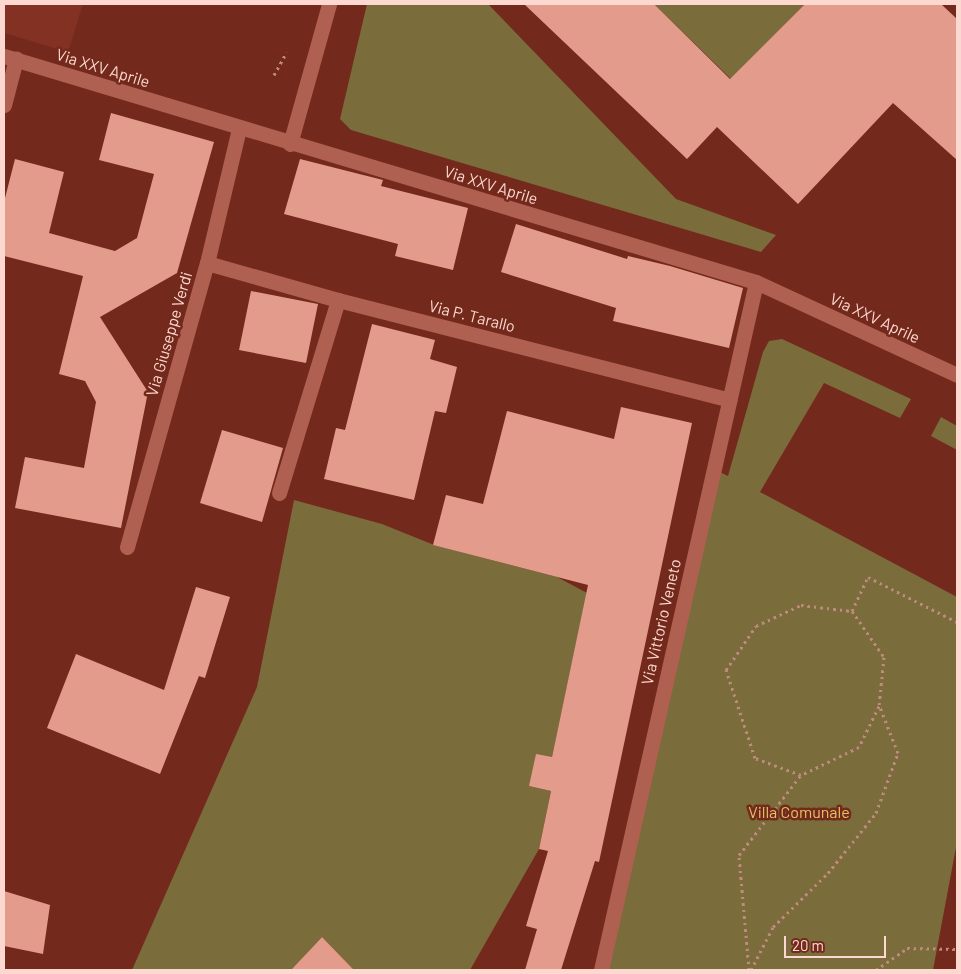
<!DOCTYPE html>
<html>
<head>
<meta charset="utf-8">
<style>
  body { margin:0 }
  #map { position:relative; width:961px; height:974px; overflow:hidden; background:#732a1c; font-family:Barlow,sans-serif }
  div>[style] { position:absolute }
  .built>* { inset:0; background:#833122 }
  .green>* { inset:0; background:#7b6c3b }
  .building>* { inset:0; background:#e39b8b }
  .path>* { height:3px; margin-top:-1.5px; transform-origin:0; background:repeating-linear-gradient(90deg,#bf8a7f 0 2.5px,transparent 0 6.5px) }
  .street>* { height:15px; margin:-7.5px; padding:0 7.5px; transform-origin:7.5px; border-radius:7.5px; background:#b06050 }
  span { translate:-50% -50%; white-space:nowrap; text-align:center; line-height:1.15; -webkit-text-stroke:5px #732a1c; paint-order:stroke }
  .street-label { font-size:16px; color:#fdd8d0 }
  .park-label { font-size:16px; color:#e1c464 }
  .frame { position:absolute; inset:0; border:5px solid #fdd8d0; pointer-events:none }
  .scale { position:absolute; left:784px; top:936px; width:102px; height:22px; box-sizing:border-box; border:2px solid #fdd8d0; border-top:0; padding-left:6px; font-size:15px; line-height:18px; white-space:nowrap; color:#fdd8d0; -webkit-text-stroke:4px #732a1c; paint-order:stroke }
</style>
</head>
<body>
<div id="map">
  <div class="built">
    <div style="clip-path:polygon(4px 4px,83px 4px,68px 52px,4px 33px)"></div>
  </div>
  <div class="green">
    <div style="clip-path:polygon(367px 4px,488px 4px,676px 199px,776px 235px,761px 252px,351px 130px,340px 119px)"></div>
    <div style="clip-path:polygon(654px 4px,805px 4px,731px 79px)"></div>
    <div style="clip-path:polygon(782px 339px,911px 399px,900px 418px,824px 383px,760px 492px,957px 597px,957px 842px,933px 970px,601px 970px,714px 469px,728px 476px,763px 352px,769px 341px)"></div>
    <div style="clip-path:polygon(941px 417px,957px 426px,957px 450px,931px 436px)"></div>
    <div style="clip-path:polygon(294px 500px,382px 524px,434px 545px,557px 577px,587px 593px,552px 757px,529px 786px,551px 791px,539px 849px,470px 970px,354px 970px,322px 937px,291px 970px,132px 970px,257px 687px)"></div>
  </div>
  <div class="building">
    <div style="clip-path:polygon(524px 4px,654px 4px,730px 79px,805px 4px,941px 4px,957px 19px,957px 160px,893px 103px,798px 204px,717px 127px,687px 159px)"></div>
    <div style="clip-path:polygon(111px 113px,214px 142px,177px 273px,100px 317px,148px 392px,121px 528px,15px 508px,25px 457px,84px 468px,96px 402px,85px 381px,59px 374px,83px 276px,4px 256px,4px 202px,15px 159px,64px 172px,49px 233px,115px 251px,137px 238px,154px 174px,99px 160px)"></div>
    <div style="clip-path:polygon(300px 159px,383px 180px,381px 186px,468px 208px,453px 270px,395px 256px,398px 244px,284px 214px)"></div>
    <div style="clip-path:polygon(516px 224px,627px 259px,628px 256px,670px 266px,743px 288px,729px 348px,613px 321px,616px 308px,501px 272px)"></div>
    <div style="clip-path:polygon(251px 291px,318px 304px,306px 363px,239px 350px)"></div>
    <div style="clip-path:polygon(372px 324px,435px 340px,430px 359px,457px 367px,446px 413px,435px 411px,414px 500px,324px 479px,336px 428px,345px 430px)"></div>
    <div style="clip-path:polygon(621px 407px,692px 423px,599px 862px,595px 861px,561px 970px,525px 970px,537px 929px,526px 926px,548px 851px,539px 849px,551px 791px,529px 786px,536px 754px,552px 757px,588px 585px,433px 545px,446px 495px,483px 504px,507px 411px,614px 439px)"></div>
    <div style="clip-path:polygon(222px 430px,283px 448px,262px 522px,200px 503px)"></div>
    <div style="clip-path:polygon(196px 587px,230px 597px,205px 678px,199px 676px,160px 774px,47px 728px,76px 654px,164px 690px)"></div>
    <div style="clip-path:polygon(4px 891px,50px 905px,43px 954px,4px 946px)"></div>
    <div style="clip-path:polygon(322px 937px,354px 970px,291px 970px)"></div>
  </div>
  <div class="path">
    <div style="left:274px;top:75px;width:26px;rotate:-61deg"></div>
    <div style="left:801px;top:605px;width:51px;rotate:6.7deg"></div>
    <div style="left:852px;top:611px;width:56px;rotate:55.2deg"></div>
    <div style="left:884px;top:657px;width:49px;rotate:95.8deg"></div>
    <div style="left:879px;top:706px;width:46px;rotate:116deg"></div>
    <div style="left:859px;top:747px;width:64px;rotate:154.2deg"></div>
    <div style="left:801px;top:775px;width:49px;rotate:-159.7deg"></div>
    <div style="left:755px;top:758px;width:93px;rotate:-108.2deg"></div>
    <div style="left:726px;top:670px;width:53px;rotate:-55.7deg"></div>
    <div style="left:756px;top:626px;width:50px;rotate:-25deg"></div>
    <div style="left:852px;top:611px;width:38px;rotate:-65deg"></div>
    <div style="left:868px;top:577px;width:100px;rotate:26.8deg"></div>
    <div style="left:749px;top:970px;width:115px;rotate:-95deg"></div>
    <div style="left:739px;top:855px;width:101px;rotate:-52.2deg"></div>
    <div style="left:751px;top:970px;width:48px;rotate:-62.9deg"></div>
    <div style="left:773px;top:927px;width:77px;rotate:-44.5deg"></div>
    <div style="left:828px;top:873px;width:77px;rotate:-51.3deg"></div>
    <div style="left:876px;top:813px;width:64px;rotate:-69.9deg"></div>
    <div style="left:898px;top:753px;width:49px;rotate:-111.4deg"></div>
    <div style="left:876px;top:970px;width:38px;rotate:-35deg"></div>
    <div style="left:907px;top:948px;width:50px;rotate:1.1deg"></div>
  </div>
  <div class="street">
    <div style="left:4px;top:56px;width:785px;rotate:16.73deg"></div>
    <div style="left:756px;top:282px;width:221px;rotate:24.8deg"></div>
    <div style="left:4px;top:105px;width:48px;rotate:-75.4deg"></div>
    <div style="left:290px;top:144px;width:145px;rotate:-74.4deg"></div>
    <div style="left:207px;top:263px;width:136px;rotate:15.8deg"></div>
    <div style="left:338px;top:300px;width:404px;rotate:14.3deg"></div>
    <div style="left:279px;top:493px;width:202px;rotate:-73deg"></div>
    <div style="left:127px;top:547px;width:295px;rotate:-74.3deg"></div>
    <div style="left:207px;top:263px;width:138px;rotate:-76.6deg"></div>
    <div style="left:601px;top:970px;width:705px;rotate:-77.3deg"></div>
  </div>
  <div class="street-label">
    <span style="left:103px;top:68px;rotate:17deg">Via XXV Aprile</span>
    <span style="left:491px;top:185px;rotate:17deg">Via XXV Aprile</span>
    <span style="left:472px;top:316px;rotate:14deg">Via P. Tarallo</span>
    <span style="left:875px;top:318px;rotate:25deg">Via XXV Aprile</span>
    <span style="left:169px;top:334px;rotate:-74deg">Via Giuseppe Verdi</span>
    <span style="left:661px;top:622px;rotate:-77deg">Via Vittorio Veneto</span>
  </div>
  <div class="park-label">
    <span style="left:799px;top:812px">Villa Comunale</span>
  </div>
  <div class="frame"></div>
  <div class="scale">20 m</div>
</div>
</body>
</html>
